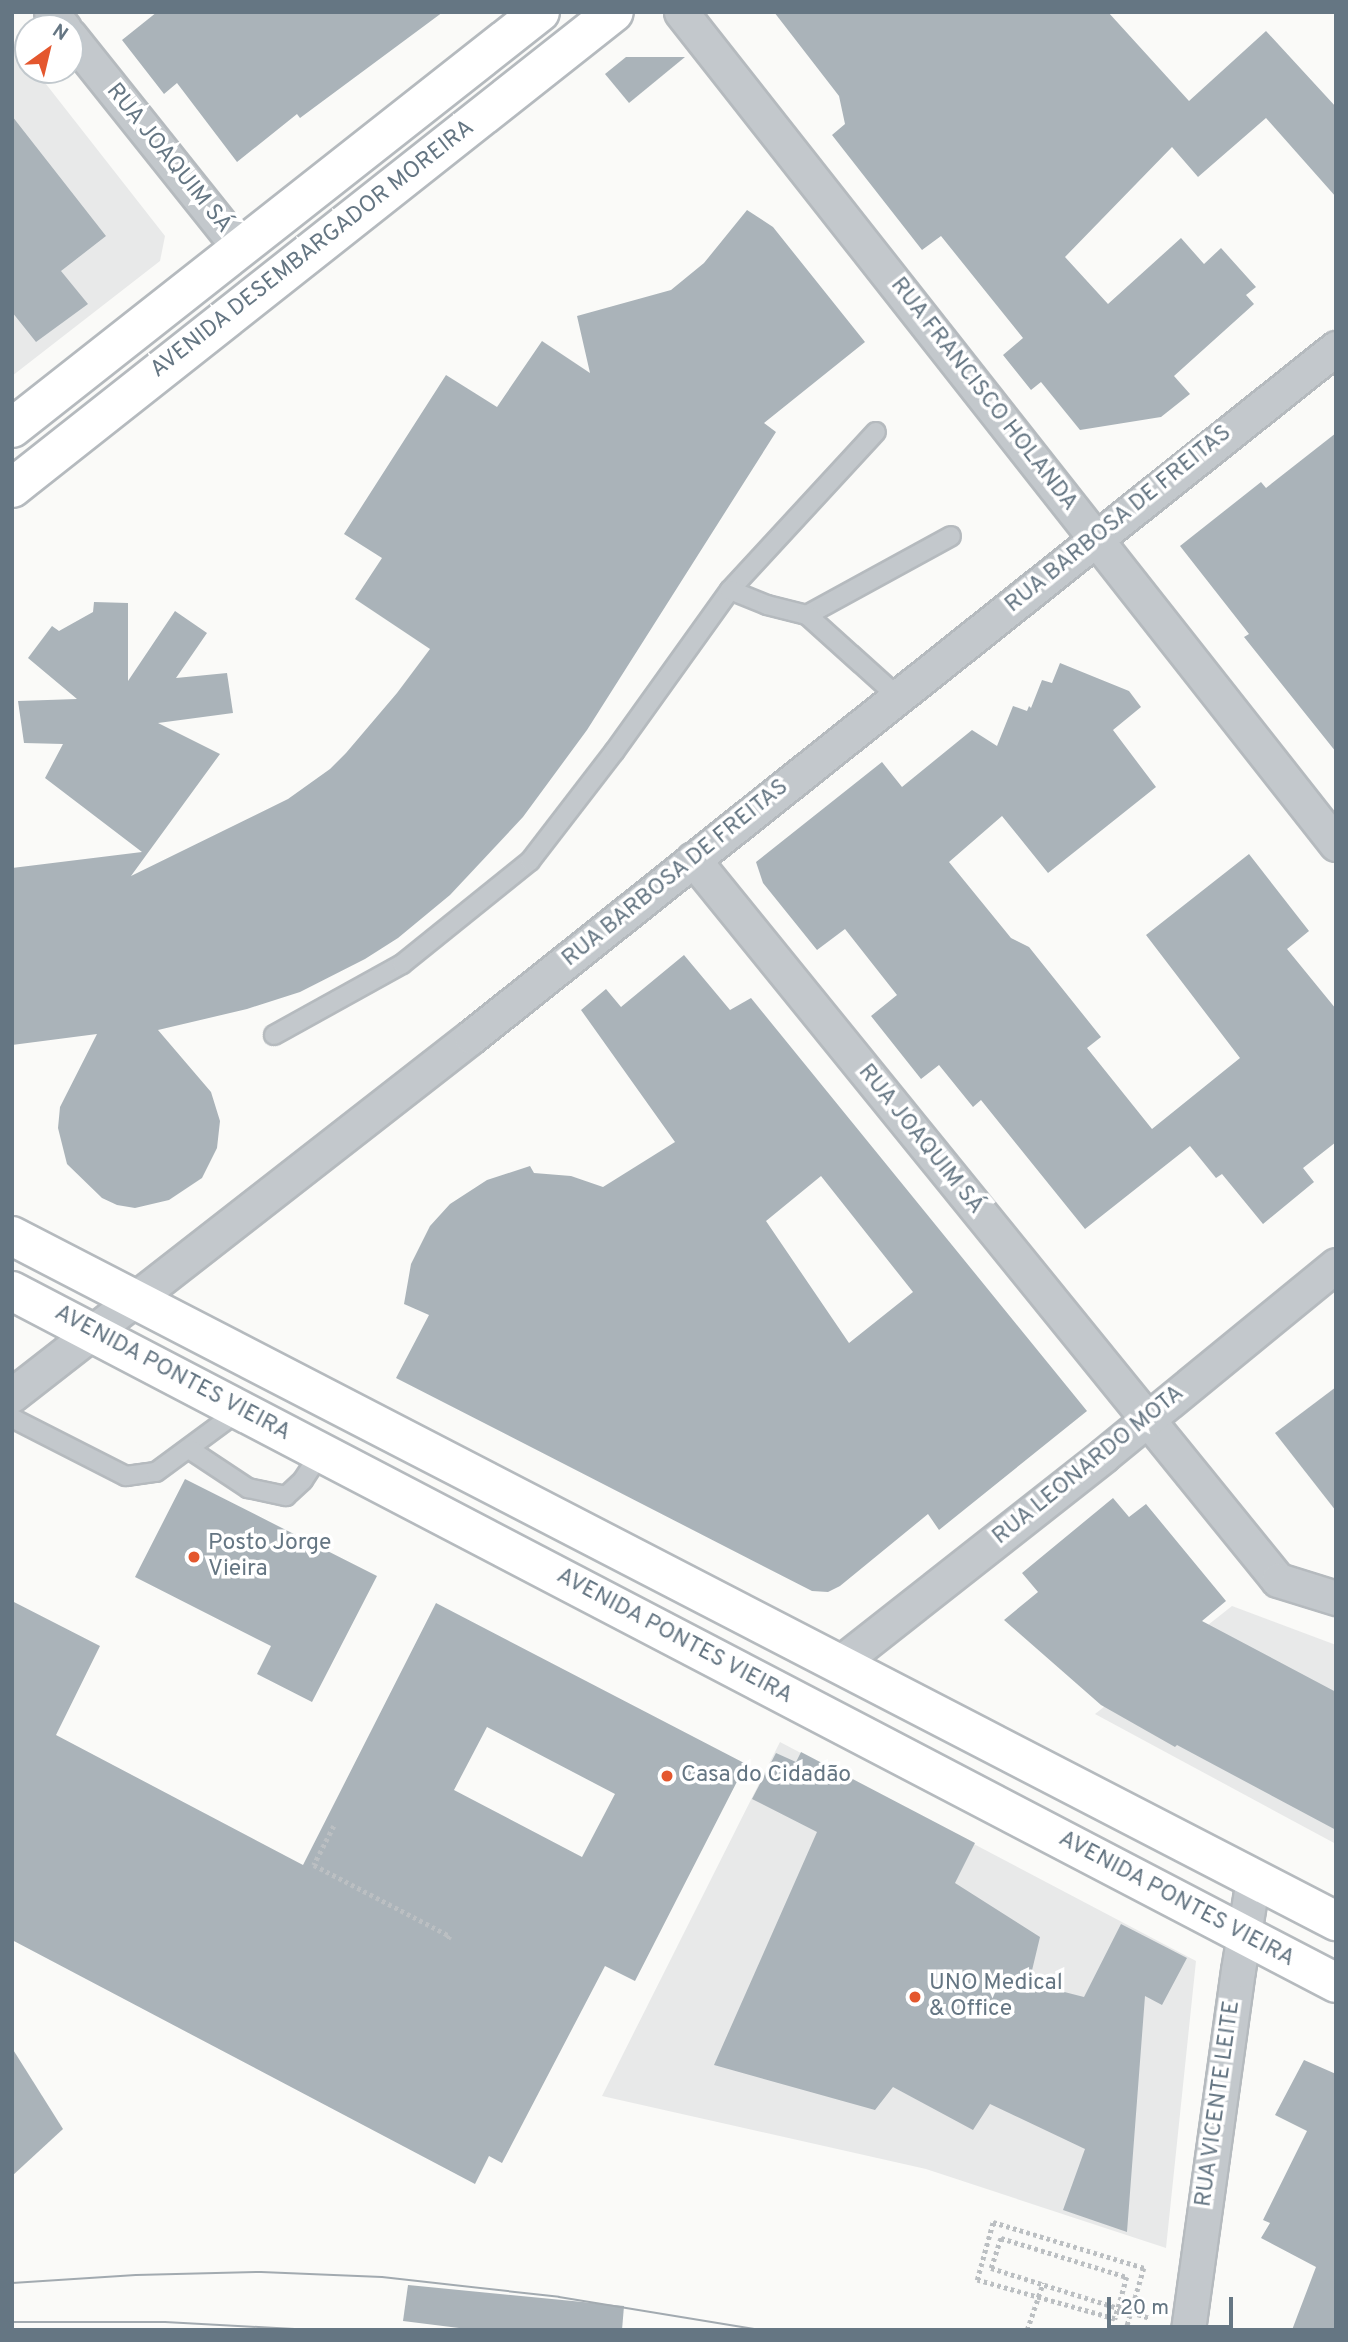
<!DOCTYPE html>
<html>
<head>
<meta charset="utf-8">
<style>
  body { margin:0 }
  #map { position:relative; width:1348px; height:2342px; overflow:hidden; background:#fafaf8; font-family:Overpass,sans-serif }
  div>[style] { position:absolute }
  .built>* { inset:0; background:#e8e9e9 }
  .building>* { inset:0; background:#aab3b9 }
  .path>* { height:4.5px; margin-top:-2.25px; transform-origin:0; background:repeating-linear-gradient(90deg,#bbbfc2 0 3.5px,transparent 0 7px) }
  .roads { filter:drop-shadow(2px 0 #b5babe) drop-shadow(-2px 0 #b5babe) drop-shadow(0 2px #b5babe) drop-shadow(0 -2px #b5babe) }
  .lane>* { height:18px; margin:-9px; padding:0 9px; transform-origin:9px; border-radius:9px; background:#c3c8cc }
  .street>* { height:33px; margin:-16.5px; padding:0 16.5px; transform-origin:16.5px; border-radius:16.5px; background:#c3c8cc }
  .primary>* { height:38px; margin:-19px; padding:0 19px; transform-origin:19px; border-radius:19px; background:#fff }
  .tram>* { height:2px; margin:-1px; padding:0 1px; transform-origin:1px; border-radius:1px; background:#a2aab0 }
  .path-bridge>* { height:4.5px; margin-top:-2.25px; transform-origin:0; background:repeating-linear-gradient(90deg,#bbbfc2 0 3.5px,transparent 0 7px) }
  .dots>* { width:19px; height:19px; translate:-50% -50%; box-sizing:border-box; border:4px solid #fff; border-radius:50% }
  span { translate:-50% -50%; white-space:nowrap; text-align:center; line-height:1.15; -webkit-text-stroke:7px #fff; paint-order:stroke }
  .street-label { font-size:23px; color:#657683 }
  .poi-label { font-size:23px; color:#657683 }
  .left { translate:0 -50%; text-align:left }
  .frame { position:absolute; inset:0; border:14px solid #657683; pointer-events:none }
  .north { position:absolute; left:14px; top:14px; width:70px; height:70px; box-sizing:border-box; background:#fff; border:2px solid #c1c8cd; border-radius:50%; rotate:34deg; font-size:19px; font-weight:700; line-height:28px; text-align:center; color:#657683 }
  .north::after { content:''; display:block; margin:auto; width:24px; height:32px; background:#e4572e; clip-path:polygon(50% 0,100% 100%,50% 72%,0 100%) }
  .scale { position:absolute; left:1107px; top:2297px; width:126px; height:32px; box-sizing:border-box; border:4px solid #657683; border-top:0; padding-left:9px; font-size:21px; line-height:24px; white-space:nowrap; color:#657683; -webkit-text-stroke:5px #fff; paint-order:stroke }
</style>
</head>
<body>
<div id="map">
  <div class="built">
    <div style="clip-path:polygon(12px 41px,28px 61px,28px 70px,35px 70px,165px 236px,160px 261px,12px 376px)"></div>
    <div style="clip-path:polygon(1232px 1606px,1336px 1645px,1336px 1844px,1095px 1714px)"></div>
    <div style="clip-path:polygon(780px 1742px,1196px 1961px,1166px 2248px,926px 2169px,602px 2096px)"></div>
  </div>
  <div class="building">
    <div style="clip-path:polygon(157px 12px,443px 12px,300px 118px,297px 114px,237px 162px,177px 83px,164px 94px,122px 40px)"></div>
    <div style="clip-path:polygon(774px 12px,1108px 12px,1189px 101px,1266px 31px,1336px 107px,1336px 197px,1266px 118px,1198px 177px,1172px 147px,1065px 257px,1108px 304px,1181px 238px,1204px 264px,1221px 248px,1256px 287px,1246px 295px,1254px 304px,1174px 376px,1190px 394px,1161px 417px,1080px 430px,1041px 382px,1031px 390px,1003px 355px,1023px 338px,941px 236px,922px 250px,832px 135px,845px 124px,839px 96px)"></div>
    <div style="clip-path:polygon(626px 57px,685px 57px,629px 103px,605px 74px)"></div>
    <div style="clip-path:polygon(12px 116px,106px 236px,61px 271px,88px 304px,36px 342px,12px 312px)"></div>
    <div style="clip-path:polygon(747px 210px,773px 227px,865px 342px,764px 423px,776px 432px,587px 730px,523px 817px,450px 895px,398px 938px,365px 959px,300px 992px,247px 1009px,158px 1030px,211px 1092px,220px 1121px,217px 1148px,202px 1178px,169px 1200px,135px 1208px,117px 1205px,102px 1198px,67px 1164px,58px 1128px,60px 1107px,97px 1034px,12px 1045px,12px 868px,142px 852px,45px 778px,63px 744px,24px 743px,18px 701px,77px 699px,28px 658px,52px 626px,59px 631px,93px 612px,94px 602px,128px 603px,128px 681px,175px 611px,207px 633px,176px 678px,227px 673px,233px 713px,158px 723px,220px 754px,131px 876px,288px 799px,330px 769px,346px 753px,397px 693px,430px 649px,355px 599px,382px 558px,344px 534px,446px 375px,497px 407px,542px 341px,590px 373px,577px 316px,671px 290px,704px 263px)"></div>
    <div style="clip-path:polygon(1336px 433px,1336px 752px,1244px 637px,1249px 634px,1180px 546px,1261px 482px,1266px 488px)"></div>
    <div style="clip-path:polygon(1060px 663px,1129px 691px,1141px 707px,1113px 730px,1156px 787px,1048px 873px,1002px 816px,949px 862px,1011px 938px,1029px 947px,1101px 1037px,1087px 1048px,1152px 1129px,1240px 1058px,1146px 935px,1249px 854px,1309px 931px,1287px 949px,1336px 1009px,1336px 1142px,1303px 1168px,1314px 1182px,1263px 1224px,1222px 1174px,1216px 1178px,1190px 1146px,1085px 1229px,981px 1100px,973px 1107px,939px 1065px,921px 1079px,871px 1016px,897px 995px,845px 929px,817px 950px,763px 883px,756px 862px,882px 762px,902px 787px,972px 730px,997px 746px,1013px 706px,1027px 711px,1029px 706px,1031px 708px,1042px 680px,1052px 683px)"></div>
    <div style="clip-path:polygon(evenodd,684px 955px,730px 1010px,751px 998px,1087px 1411px,939px 1530px,928px 1514px,840px 1586px,828px 1592px,812px 1591px,396px 1378px,429px 1315px,404px 1304px,411px 1264px,430px 1226px,450px 1204px,487px 1180px,530px 1166px,534px 1173px,571px 1176px,603px 1187px,675px 1142px,581px 1010px,606px 989px,621px 1007px,684px 955px,821px 1176px,913px 1292px,849px 1343px,766px 1221px,821px 1176px)"></div>
    <div style="clip-path:polygon(1336px 1387px,1336px 1511px,1275px 1433px)"></div>
    <div style="clip-path:polygon(185px 1479px,377px 1576px,312px 1702px,257px 1674px,271px 1646px,135px 1577px)"></div>
    <div style="clip-path:polygon(1113px 1498px,1129px 1517px,1146px 1504px,1226px 1601px,1202px 1621px,1336px 1692px,1336px 1830px,1177px 1745px,1175px 1747px,1101px 1705px,1004px 1620px,1038px 1592px,1022px 1573px)"></div>
    <div style="clip-path:polygon(evenodd,12px 1601px,100px 1646px,56px 1735px,303px 1865px,436px 1603px,746px 1764px,635px 1981px,605px 1966px,502px 2163px,489px 2156px,475px 2184px,12px 1940px,12px 1601px,487px 1727px,615px 1794px,582px 1857px,454px 1790px,487px 1727px)"></div>
    <div style="clip-path:polygon(801px 1752px,975px 1843px,955px 1883px,1040px 1937px,1029px 1983px,1084px 1997px,1121px 1924px,1187px 1958px,1162px 2005px,1145px 1996px,1127px 2232px,1063px 2210px,1085px 2149px,990px 2104px,973px 2130px,893px 2087px,875px 2110px,714px 2065px,817px 1832px,752px 1799px,776px 1753px,796px 1762px)"></div>
    <div style="clip-path:polygon(12px 2048px,63px 2129px,12px 2176px)"></div>
    <div style="clip-path:polygon(1304px 2060px,1336px 2074px,1336px 2330px,1292px 2330px,1316px 2267px,1261px 2238px,1270px 2223px,1263px 2220px,1307px 2131px,1275px 2115px)"></div>
    <div style="clip-path:polygon(408px 2285px,624px 2306px,622px 2330px,475px 2330px,403px 2321px)"></div>
  </div>
  <div class="path">
    <div style="left:334px;top:1826px;width:44px;rotate:117.1deg"></div>
    <div style="left:314px;top:1865px;width:153px;rotate:27.6deg"></div>
    <div style="left:450px;top:1936px;width:6px;rotate:121deg"></div>
    <div style="left:991px;top:2268px;width:167px;rotate:17.5deg"></div>
    <div style="left:1027px;top:2330px;width:50px;rotate:-71.2deg"></div>
  </div>
  <div class="roads">
    <div class="lane">
      <div style="left:730px;top:590px;width:215px;rotate:-47.3deg"></div>
      <div style="left:807px;top:615px;width:164px;rotate:-28.7deg"></div>
      <div style="left:274px;top:1035px;width:146px;rotate:-29deg"></div>
      <div style="left:402px;top:964px;width:164px;rotate:-38.8deg"></div>
      <div style="left:530px;top:861px;width:138px;rotate:-52.4deg"></div>
      <div style="left:614px;top:752px;width:199px;rotate:-54.4deg"></div>
      <div style="left:730px;top:590px;width:40px;rotate:22deg"></div>
      <div style="left:767px;top:605px;width:41px;rotate:14deg"></div>
      <div style="left:807px;top:615px;width:121px;rotate:42deg"></div>
      <div style="left:12px;top:1418px;width:128px;rotate:27deg"></div>
      <div style="left:126px;top:1476px;width:30px;rotate:-8deg"></div>
      <div style="left:156px;top:1472px;width:104px;rotate:-36.4deg"></div>
      <div style="left:189px;top:1449px;width:71px;rotate:33.5deg"></div>
      <div style="left:248px;top:1488px;width:39px;rotate:12deg"></div>
      <div style="left:286px;top:1496px;width:23px;rotate:-43deg"></div>
      <div style="left:303px;top:1480px;width:33px;rotate:-57deg"></div>
    </div>
    <div class="street">
      <div style="left:51px;top:12px;width:21px;rotate:51deg"></div>
      <div style="left:681px;top:12px;width:1059px;rotate:51.79deg"></div>
      <div style="left:70px;top:36px;width:271px;rotate:51.4deg"></div>
      <div style="left:693px;top:859px;width:928px;rotate:50.95deg"></div>
      <div style="left:1278px;top:1580px;width:61px;rotate:17.2deg"></div>
      <div style="left:12px;top:1395px;width:582px;rotate:-37.95deg"></div>
      <div style="left:471px;top:1037px;width:1106px;rotate:-38.54deg"></div>
      <div style="left:840px;top:1663px;width:336px;rotate:-38.2deg"></div>
      <div style="left:1104px;top:1455px;width:300px;rotate:-39.3deg"></div>
      <div style="left:1188px;top:2330px;width:363px;rotate:-82.1deg"></div>
      <div style="left:1238px;top:1970px;width:92px;rotate:-80.6deg"></div>
    </div>
    <div class="primary">
      <div style="left:12px;top:428px;width:672px;rotate:-38.23deg"></div>
      <div style="left:12px;top:488px;width:767px;rotate:-38.33deg"></div>
      <div style="left:12px;top:1236px;width:1491px;rotate:27.36deg"></div>
      <div style="left:12px;top:1291px;width:1494px;rotate:27.59deg"></div>
    </div>
  </div>
  <div class="tram">
    <div style="left:12px;top:2283px;width:124px;rotate:-3.7deg"></div>
    <div style="left:136px;top:2275px;width:125px;rotate:-1.4deg"></div>
    <div style="left:261px;top:2272px;width:121px;rotate:2.4deg"></div>
    <div style="left:382px;top:2277px;width:178px;rotate:6.4deg"></div>
    <div style="left:559px;top:2297px;width:204px;rotate:9.3deg"></div>
    <div style="left:12px;top:2322px;width:153px"></div>
    <div style="left:165px;top:2322px;width:148px;rotate:3.1deg"></div>
  </div>
  <div class="path-bridge">
    <div style="left:991px;top:2268px;width:32px;rotate:-72deg"></div>
    <div style="left:1001px;top:2238px;width:132px;rotate:17.2deg"></div>
    <div style="left:1127px;top:2277px;width:44px;rotate:105.9deg"></div>
    <div style="left:1115px;top:2319px;width:143px;rotate:-164.2deg"></div>
    <div style="left:977px;top:2280px;width:60px;rotate:-74.6deg"></div>
    <div style="left:993px;top:2222px;width:158px;rotate:16.9deg"></div>
    <div style="left:1144px;top:2268px;width:65px;rotate:106.2deg"></div>
  </div>
  <div class="dots">
    <div style="left:194px;top:1557px;background:#e4572e"></div>
    <div style="left:667px;top:1776px;background:#e4572e"></div>
    <div style="left:915px;top:1997px;background:#e4572e"></div>
  </div>
  <div class="street-label">
    <span style="left:168px;top:159px;rotate:51deg">RUA JOAQUIM SÁ</span>
    <span style="left:313px;top:250px;rotate:-38deg">AVENIDA DESEMBARGADOR MOREIRA</span>
    <span style="left:983px;top:395px;rotate:52deg">RUA FRANCISCO HOLANDA</span>
    <span style="left:1119px;top:520px;rotate:-39deg">RUA BARBOSA DE FREITAS</span>
    <span style="left:676px;top:874px;rotate:-39deg">RUA BARBOSA DE FREITAS</span>
    <span style="left:920px;top:1140px;rotate:51deg">RUA JOAQUIM SÁ</span>
    <span style="left:172px;top:1374px;rotate:28deg">AVENIDA PONTES VIEIRA</span>
    <span style="left:1089px;top:1466px;rotate:-39deg">RUA LEONARDO MOTA</span>
    <span style="left:674px;top:1637px;rotate:28deg">AVENIDA PONTES VIEIRA</span>
    <span style="left:1176px;top:1900px;rotate:28deg">AVENIDA PONTES VIEIRA</span>
    <span style="left:1219px;top:2104px;rotate:-82deg">RUA VICENTE LEITE</span>
  </div>
  <div class="poi-label">
    <span class="left" style="left:208px;top:1557px">Posto Jorge<br>Vieira</span>
    <span class="left" style="left:681px;top:1776px">Casa do Cidadão</span>
    <span class="left" style="left:929px;top:1997px">UNO Medical<br>&amp; Office</span>
  </div>
  <div class="frame"></div>
  <div class="north">N</div>
  <div class="scale">20 m</div>
</div>
</body>
</html>
